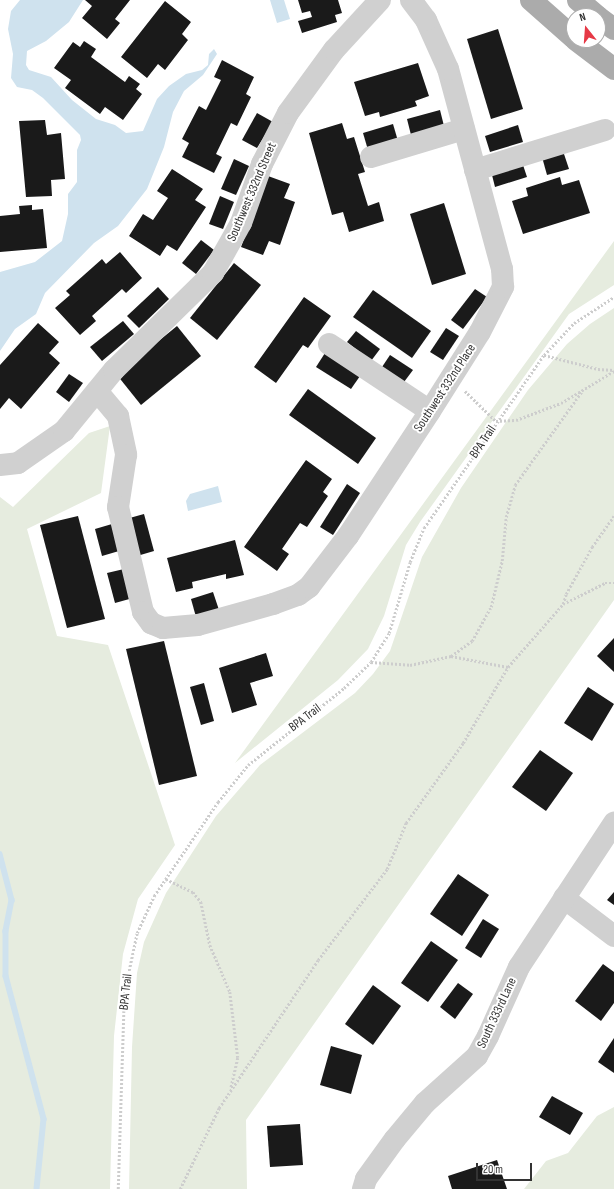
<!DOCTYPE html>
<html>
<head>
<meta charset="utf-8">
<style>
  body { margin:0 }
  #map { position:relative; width:614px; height:1189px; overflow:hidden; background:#fff; font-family:"Sofia Sans Condensed",sans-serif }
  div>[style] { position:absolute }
  .green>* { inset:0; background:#e6ecdf }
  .water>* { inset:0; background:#cfe2ee }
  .stream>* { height:5.5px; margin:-2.75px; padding:0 2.75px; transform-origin:2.75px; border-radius:2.75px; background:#cfe2ee }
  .building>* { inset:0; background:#1a1a1a }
  .path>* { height:2.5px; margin-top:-1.25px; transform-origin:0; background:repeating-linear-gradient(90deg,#cdcdcd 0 2px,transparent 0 4px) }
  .minor>* { height:22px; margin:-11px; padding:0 11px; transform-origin:11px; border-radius:11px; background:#d0d0d0 }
  .major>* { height:22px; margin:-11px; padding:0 11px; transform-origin:11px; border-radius:11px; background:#ababab }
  span { translate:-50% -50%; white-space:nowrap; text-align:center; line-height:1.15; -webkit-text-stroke:4px #fff; paint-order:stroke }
  .street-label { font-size:13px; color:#333 }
  .north { position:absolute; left:566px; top:8px; width:40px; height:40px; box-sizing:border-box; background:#fff; border:1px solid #adadad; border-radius:50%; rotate:343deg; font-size:11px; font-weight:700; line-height:16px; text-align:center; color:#333 }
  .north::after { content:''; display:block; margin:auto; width:14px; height:18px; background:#e63946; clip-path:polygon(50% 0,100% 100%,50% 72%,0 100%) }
  .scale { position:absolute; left:476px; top:1163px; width:56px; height:18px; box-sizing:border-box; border:2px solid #333; border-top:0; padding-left:5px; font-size:12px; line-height:14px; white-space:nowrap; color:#333; -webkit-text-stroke:3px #fff; paint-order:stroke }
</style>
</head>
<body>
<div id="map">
  <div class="green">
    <div style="clip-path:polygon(614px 241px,614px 285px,569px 314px,420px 522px,406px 545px,384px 616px,368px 649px,338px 680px,235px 763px)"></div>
    <div style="clip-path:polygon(614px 308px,614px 600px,246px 1120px,247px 1189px,129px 1189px,132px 1047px,137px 973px,144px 942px,166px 893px,216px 816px,260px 765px,355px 693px,373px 674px,390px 651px,422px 557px,461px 488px,528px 390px,567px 344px,590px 324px)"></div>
    <div style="clip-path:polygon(110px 426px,101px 493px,27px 529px,57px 636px,108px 645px,175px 845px,138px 899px,123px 954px,114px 1036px,110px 1189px,0 1189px,0 497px,13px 507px,89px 433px)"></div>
    <div style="clip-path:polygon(614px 1107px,614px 1189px,524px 1189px,546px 1161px,568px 1153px,597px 1116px)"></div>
  </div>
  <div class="water">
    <div style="clip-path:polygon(20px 0,83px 0,69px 22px,46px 41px,27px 51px,26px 65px,29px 70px,51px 77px,72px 100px,96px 119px,115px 125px,126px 133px,143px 131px,157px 99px,169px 86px,186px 74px,202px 70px,208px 65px,209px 54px,214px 49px,217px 54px,203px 75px,184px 91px,173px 112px,164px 147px,147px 189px,118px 226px,94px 243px,45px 293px,36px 314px,15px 329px,0 351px,0 272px,35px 262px,62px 241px,68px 214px,68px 194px,77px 182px,77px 150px,81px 140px,80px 135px,43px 98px,32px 90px,17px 87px,11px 78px,13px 54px,8px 29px,11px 11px)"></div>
    <div style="clip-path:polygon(270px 0,284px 0,290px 19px,277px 23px)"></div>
    <div style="clip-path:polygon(218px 486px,222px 502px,188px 511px,186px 501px,190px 494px)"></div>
  </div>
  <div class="stream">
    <div style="left:0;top:854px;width:48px;rotate:75.4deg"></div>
    <div style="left:12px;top:900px;width:32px;rotate:101deg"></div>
    <div style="left:6px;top:931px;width:45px;rotate:90deg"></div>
    <div style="left:6px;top:976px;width:148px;rotate:75.1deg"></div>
    <div style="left:44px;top:1119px;width:70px;rotate:95.7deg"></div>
  </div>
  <div class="building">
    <div style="clip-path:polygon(85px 0,130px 0,115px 19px,120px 23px,107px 39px,82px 18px,92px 6px)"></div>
    <div style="clip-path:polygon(298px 0,338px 0,342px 13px,335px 15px,337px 22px,302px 33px,298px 21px,312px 17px,310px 11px,302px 13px)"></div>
    <div style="clip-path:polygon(165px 1px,191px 22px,182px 34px,188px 40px,165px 70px,158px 64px,147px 78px,121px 57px)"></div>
    <div style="clip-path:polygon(498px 29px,523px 109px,491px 119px,467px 39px)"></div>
    <div style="clip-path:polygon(84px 41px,96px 49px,91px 57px,125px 82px,129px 76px,140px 84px,136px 89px,142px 94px,123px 120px,105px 107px,100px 114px,65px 88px,71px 80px,54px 68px,73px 42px,80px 47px)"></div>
    <div style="clip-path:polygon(222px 60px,254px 77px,246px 94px,251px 97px,237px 126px,231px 123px,216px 154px,222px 157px,214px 173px,182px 157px,189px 143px,182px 139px,199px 106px,206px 110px,221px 80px,214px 77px)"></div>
    <div style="clip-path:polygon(418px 63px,429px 96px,415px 101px,417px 106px,380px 117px,379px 112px,365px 116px,354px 82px)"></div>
    <div style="clip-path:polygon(440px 110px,444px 126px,411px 135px,407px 119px)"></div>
    <div style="clip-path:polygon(257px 113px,273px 122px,257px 148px,242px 140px)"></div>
    <div style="clip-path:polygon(45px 120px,47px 135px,61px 133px,65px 179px,51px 180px,52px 196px,26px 197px,19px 121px)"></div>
    <div style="clip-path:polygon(342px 123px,347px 139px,354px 137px,365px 172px,358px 174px,368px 206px,379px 202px,384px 221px,349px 232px,343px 212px,332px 215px,309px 133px)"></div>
    <div style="clip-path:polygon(393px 124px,398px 141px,368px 150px,363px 133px)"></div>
    <div style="clip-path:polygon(518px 125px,523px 142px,490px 152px,485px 136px)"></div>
    <div style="clip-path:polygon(563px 151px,569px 169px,547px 175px,542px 157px)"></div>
    <div style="clip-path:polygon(234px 159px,249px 166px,236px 195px,221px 189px)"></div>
    <div style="clip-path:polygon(522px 162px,527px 177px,495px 187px,491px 171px)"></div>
    <div style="clip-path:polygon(172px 169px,203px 189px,195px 200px,206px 207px,177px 251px,167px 245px,160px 256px,129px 236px,143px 214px,153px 220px,168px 198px,157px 191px)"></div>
    <div style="clip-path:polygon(268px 176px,290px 184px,284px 198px,295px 202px,280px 245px,269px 241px,263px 255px,241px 247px)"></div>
    <div style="clip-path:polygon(560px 177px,562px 185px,579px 180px,590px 213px,523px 234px,512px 201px,528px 196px,526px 188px)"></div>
    <div style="clip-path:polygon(220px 196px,234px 202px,223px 229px,209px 224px)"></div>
    <div style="clip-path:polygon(444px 203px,466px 274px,432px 285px,410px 214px)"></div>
    <div style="clip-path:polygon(32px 205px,32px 210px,43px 209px,47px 248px,0 252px,0 216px,20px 214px,19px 206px)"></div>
    <div style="clip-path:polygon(201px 240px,214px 250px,196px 274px,182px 263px)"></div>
    <div style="clip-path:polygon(120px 252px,142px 278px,126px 293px,122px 289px,92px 316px,96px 321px,80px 335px,55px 308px,70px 295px,66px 291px,102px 259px,106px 264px)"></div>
    <div style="clip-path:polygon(234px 263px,261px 285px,217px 340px,190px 318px)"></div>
    <div style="clip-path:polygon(158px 287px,169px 299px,139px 328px,127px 316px)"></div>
    <div style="clip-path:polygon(475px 289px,487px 297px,463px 329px,451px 320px)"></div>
    <div style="clip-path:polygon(373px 290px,431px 331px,412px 358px,353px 317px)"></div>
    <div style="clip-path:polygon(304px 297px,331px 316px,308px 348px,303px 345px,276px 383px,254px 367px)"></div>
    <div style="clip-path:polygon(123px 321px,134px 334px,102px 361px,90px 347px)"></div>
    <div style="clip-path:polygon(38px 323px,59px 342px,49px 353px,60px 363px,21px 409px,9px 398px,0 409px,0 365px)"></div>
    <div style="clip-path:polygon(177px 326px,201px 356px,141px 405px,117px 375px)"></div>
    <div style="clip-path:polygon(446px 328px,459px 336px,443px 360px,430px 352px)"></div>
    <div style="clip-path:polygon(356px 331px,380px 349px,371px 361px,347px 342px)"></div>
    <div style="clip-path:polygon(325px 353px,360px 376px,351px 389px,316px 367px)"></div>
    <div style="clip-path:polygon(390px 355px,413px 370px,404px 382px,382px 367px)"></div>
    <div style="clip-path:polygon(69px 374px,83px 383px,69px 402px,56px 392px)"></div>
    <div style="clip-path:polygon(308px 389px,376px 438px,358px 464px,289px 415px)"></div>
    <div style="clip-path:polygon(306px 460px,332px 479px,323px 492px,328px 496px,307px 527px,300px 523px,282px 549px,289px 554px,277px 571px,244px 547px)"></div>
    <div style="clip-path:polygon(347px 484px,360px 493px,333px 535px,320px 527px)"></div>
    <div style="clip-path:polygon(144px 514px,154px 551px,137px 556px,126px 519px)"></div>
    <div style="clip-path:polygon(78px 516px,105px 619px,67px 628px,40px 525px)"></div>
    <div style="clip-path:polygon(112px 524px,119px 551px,102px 556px,95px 529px)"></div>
    <div style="clip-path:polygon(235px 540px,244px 575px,226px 579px,226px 574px,192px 582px,193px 588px,176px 592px,167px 558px)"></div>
    <div style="clip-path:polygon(124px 569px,133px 598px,115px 603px,107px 573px)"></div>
    <div style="clip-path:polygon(213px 592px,219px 610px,196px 617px,191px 599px)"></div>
    <div style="clip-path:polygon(614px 638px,614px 672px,597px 656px)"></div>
    <div style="clip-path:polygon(164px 641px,197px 776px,159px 785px,126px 649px)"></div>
    <div style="clip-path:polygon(266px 653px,273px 676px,250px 683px,257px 705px,232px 713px,219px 668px)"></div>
    <div style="clip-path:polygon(204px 683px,214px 721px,201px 725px,190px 687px)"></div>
    <div style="clip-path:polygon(588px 687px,614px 704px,592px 741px,564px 723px)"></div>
    <div style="clip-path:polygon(540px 750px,573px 773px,546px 811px,512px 787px)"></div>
    <div style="clip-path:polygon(458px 874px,489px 895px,462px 936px,430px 914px)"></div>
    <div style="clip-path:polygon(614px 892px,614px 905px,607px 900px)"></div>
    <div style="clip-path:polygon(483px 919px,499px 929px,481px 958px,465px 948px)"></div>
    <div style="clip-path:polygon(431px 941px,458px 960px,428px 1002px,401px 983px)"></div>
    <div style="clip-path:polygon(603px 964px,614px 972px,614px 1003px,601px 1021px,575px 1001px)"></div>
    <div style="clip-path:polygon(458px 983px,473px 994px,455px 1019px,440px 1007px)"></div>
    <div style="clip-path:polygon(373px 985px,401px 1006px,373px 1045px,345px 1024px)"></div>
    <div style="clip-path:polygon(614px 1038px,614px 1073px,598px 1062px)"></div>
    <div style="clip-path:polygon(331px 1046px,362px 1055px,351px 1094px,320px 1085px)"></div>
    <div style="clip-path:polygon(552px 1096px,583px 1113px,570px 1135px,539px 1117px)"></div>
    <div style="clip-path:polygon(300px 1124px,303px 1165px,270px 1167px,267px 1126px)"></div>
    <div style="clip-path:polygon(497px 1160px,507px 1189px,452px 1189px,448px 1176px)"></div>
  </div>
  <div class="path">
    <div style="left:544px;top:355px;width:56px;rotate:14.5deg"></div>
    <div style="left:598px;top:369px;width:16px;rotate:4deg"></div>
    <div style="left:465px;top:391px;width:43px;rotate:44.1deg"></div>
    <div style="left:496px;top:421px;width:20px;rotate:-3deg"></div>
    <div style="left:516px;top:420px;width:48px;rotate:-20.7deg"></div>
    <div style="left:561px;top:403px;width:62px;rotate:-31.1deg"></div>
    <div style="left:563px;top:604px;width:10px;rotate:-73deg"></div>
    <div style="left:566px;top:594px;width:54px;rotate:-61deg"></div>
    <div style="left:592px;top:547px;width:38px;rotate:-55deg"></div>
    <div style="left:451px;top:656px;width:26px;rotate:-36deg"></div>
    <div style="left:472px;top:641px;width:39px;rotate:-61deg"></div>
    <div style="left:491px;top:607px;width:47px;rotate:-76.6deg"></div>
    <div style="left:502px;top:561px;width:44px;rotate:-84.8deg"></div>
    <div style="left:506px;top:517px;width:33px;rotate:-74deg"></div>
    <div style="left:515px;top:485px;width:115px;rotate:-54.5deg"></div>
    <div style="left:371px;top:662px;width:39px;rotate:4deg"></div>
    <div style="left:410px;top:665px;width:42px;rotate:-12.4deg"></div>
    <div style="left:451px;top:656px;width:58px;rotate:10.9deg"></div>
    <div style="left:166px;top:879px;width:30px;rotate:26deg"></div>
    <div style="left:193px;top:892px;width:13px;rotate:51deg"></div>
    <div style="left:201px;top:902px;width:44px;rotate:78.2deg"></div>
    <div style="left:210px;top:945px;width:51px;rotate:66.9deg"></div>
    <div style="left:230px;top:992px;width:66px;rotate:83.1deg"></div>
    <div style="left:238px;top:1058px;width:32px;rotate:103deg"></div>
    <div style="left:118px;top:1189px;width:195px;rotate:-88.2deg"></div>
    <div style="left:124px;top:994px;width:62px;rotate:-78deg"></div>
    <div style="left:137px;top:933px;width:41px;rotate:-65.3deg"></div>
    <div style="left:154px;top:896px;width:114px;rotate:-55.8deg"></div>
    <div style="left:218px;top:802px;width:48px;rotate:-51deg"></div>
    <div style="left:248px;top:765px;width:123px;rotate:-38.7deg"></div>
    <div style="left:344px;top:688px;width:37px;rotate:-44deg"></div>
    <div style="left:371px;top:662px;width:34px;rotate:-58deg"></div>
    <div style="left:389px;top:633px;width:74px;rotate:-73.5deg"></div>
    <div style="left:410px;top:562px;width:37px;rotate:-68deg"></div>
    <div style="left:424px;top:528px;width:211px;rotate:-55.3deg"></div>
    <div style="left:544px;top:355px;width:44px;rotate:-46.8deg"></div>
    <div style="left:574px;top:323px;width:48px;rotate:-33deg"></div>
    <div style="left:180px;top:1189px;width:90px;rotate:-64.3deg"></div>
    <div style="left:219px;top:1108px;width:178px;rotate:-56.2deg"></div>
    <div style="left:318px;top:960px;width:114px;rotate:-52.8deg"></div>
    <div style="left:387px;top:869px;width:50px;rotate:-67.6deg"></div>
    <div style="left:406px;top:823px;width:98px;rotate:-54.5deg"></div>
    <div style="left:463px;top:743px;width:88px;rotate:-59.4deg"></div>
    <div style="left:508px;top:667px;width:84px;rotate:-48.9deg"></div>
    <div style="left:563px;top:604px;width:47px;rotate:-26.6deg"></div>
    <div style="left:605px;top:583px;width:9px"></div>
  </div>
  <div class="minor">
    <div style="left:371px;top:157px;width:97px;rotate:-16.8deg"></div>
    <div style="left:475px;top:170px;width:136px;rotate:-17.1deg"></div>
    <div style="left:329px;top:344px;width:121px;rotate:33.6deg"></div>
    <div style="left:97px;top:391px;width:33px;rotate:50deg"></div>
    <div style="left:118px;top:416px;width:40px;rotate:78deg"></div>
    <div style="left:126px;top:455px;width:53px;rotate:98.7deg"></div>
    <div style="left:118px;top:507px;width:108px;rotate:76.6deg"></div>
    <div style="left:143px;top:612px;width:14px;rotate:54deg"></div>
    <div style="left:151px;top:623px;width:13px;rotate:23deg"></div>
    <div style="left:163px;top:628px;width:35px;rotate:-5deg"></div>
    <div style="left:198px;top:625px;width:78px;rotate:-15.6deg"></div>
    <div style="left:273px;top:604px;width:27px;rotate:-20deg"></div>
    <div style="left:298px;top:595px;width:14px;rotate:-36deg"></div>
    <div style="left:309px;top:587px;width:64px;rotate:-52.6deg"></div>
    <div style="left:348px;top:536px;width:149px;rotate:-56.7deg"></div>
    <div style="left:430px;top:411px;width:93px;rotate:-57.7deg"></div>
    <div style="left:480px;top:332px;width:51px;rotate:-62.9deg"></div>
    <div style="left:503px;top:287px;width:18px;rotate:-93deg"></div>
    <div style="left:502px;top:269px;width:207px;rotate:-105.1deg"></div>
    <div style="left:448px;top:69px;width:54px;rotate:-114.2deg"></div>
    <div style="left:426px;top:20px;width:25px;rotate:-127deg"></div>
    <div style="left:0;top:465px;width:18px;rotate:-6deg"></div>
    <div style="left:18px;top:463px;width:56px;rotate:-34.8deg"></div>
    <div style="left:64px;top:431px;width:79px;rotate:-50.7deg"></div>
    <div style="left:114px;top:370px;width:139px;rotate:-44.4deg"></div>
    <div style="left:213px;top:273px;width:57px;rotate:-60.8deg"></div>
    <div style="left:241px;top:223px;width:63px;rotate:-70.4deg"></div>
    <div style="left:262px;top:164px;width:57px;rotate:-63deg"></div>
    <div style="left:288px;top:113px;width:78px;rotate:-53.9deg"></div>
    <div style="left:334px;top:50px;width:68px;rotate:-47.4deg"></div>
    <div style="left:564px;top:898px;width:63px;rotate:37.2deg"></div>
    <div style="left:363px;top:1189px;width:10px;rotate:-73deg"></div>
    <div style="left:366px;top:1179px;width:49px;rotate:-54.1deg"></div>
    <div style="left:395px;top:1139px;width:47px;rotate:-50.2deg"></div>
    <div style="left:425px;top:1103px;width:70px;rotate:-42.1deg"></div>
    <div style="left:477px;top:1056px;width:23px;rotate:-61deg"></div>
    <div style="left:488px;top:1036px;width:76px;rotate:-65.8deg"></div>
    <div style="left:519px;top:967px;width:173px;rotate:-56.6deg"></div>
  </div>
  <div class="major">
    <div style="left:531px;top:0;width:57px;rotate:41.5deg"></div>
    <div style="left:578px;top:0;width:25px;rotate:40deg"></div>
    <div style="left:598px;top:17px;width:20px;rotate:37deg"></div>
    <div style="left:576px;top:40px;width:48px;rotate:37.3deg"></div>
  </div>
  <div class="street-label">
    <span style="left:252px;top:192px;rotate:-67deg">Southwest 332nd Street</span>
    <span style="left:445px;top:388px;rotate:-57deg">Southwest 332nd Place</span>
    <span style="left:483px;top:442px;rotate:-56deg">BPA Trail</span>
    <span style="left:305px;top:718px;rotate:-37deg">BPA Trail</span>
    <span style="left:126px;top:992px;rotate:-84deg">BPA Trail</span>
    <span style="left:497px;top:1013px;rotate:-65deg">South 333rd Lane</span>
  </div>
  <div class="north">N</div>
  <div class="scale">20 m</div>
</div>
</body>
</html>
